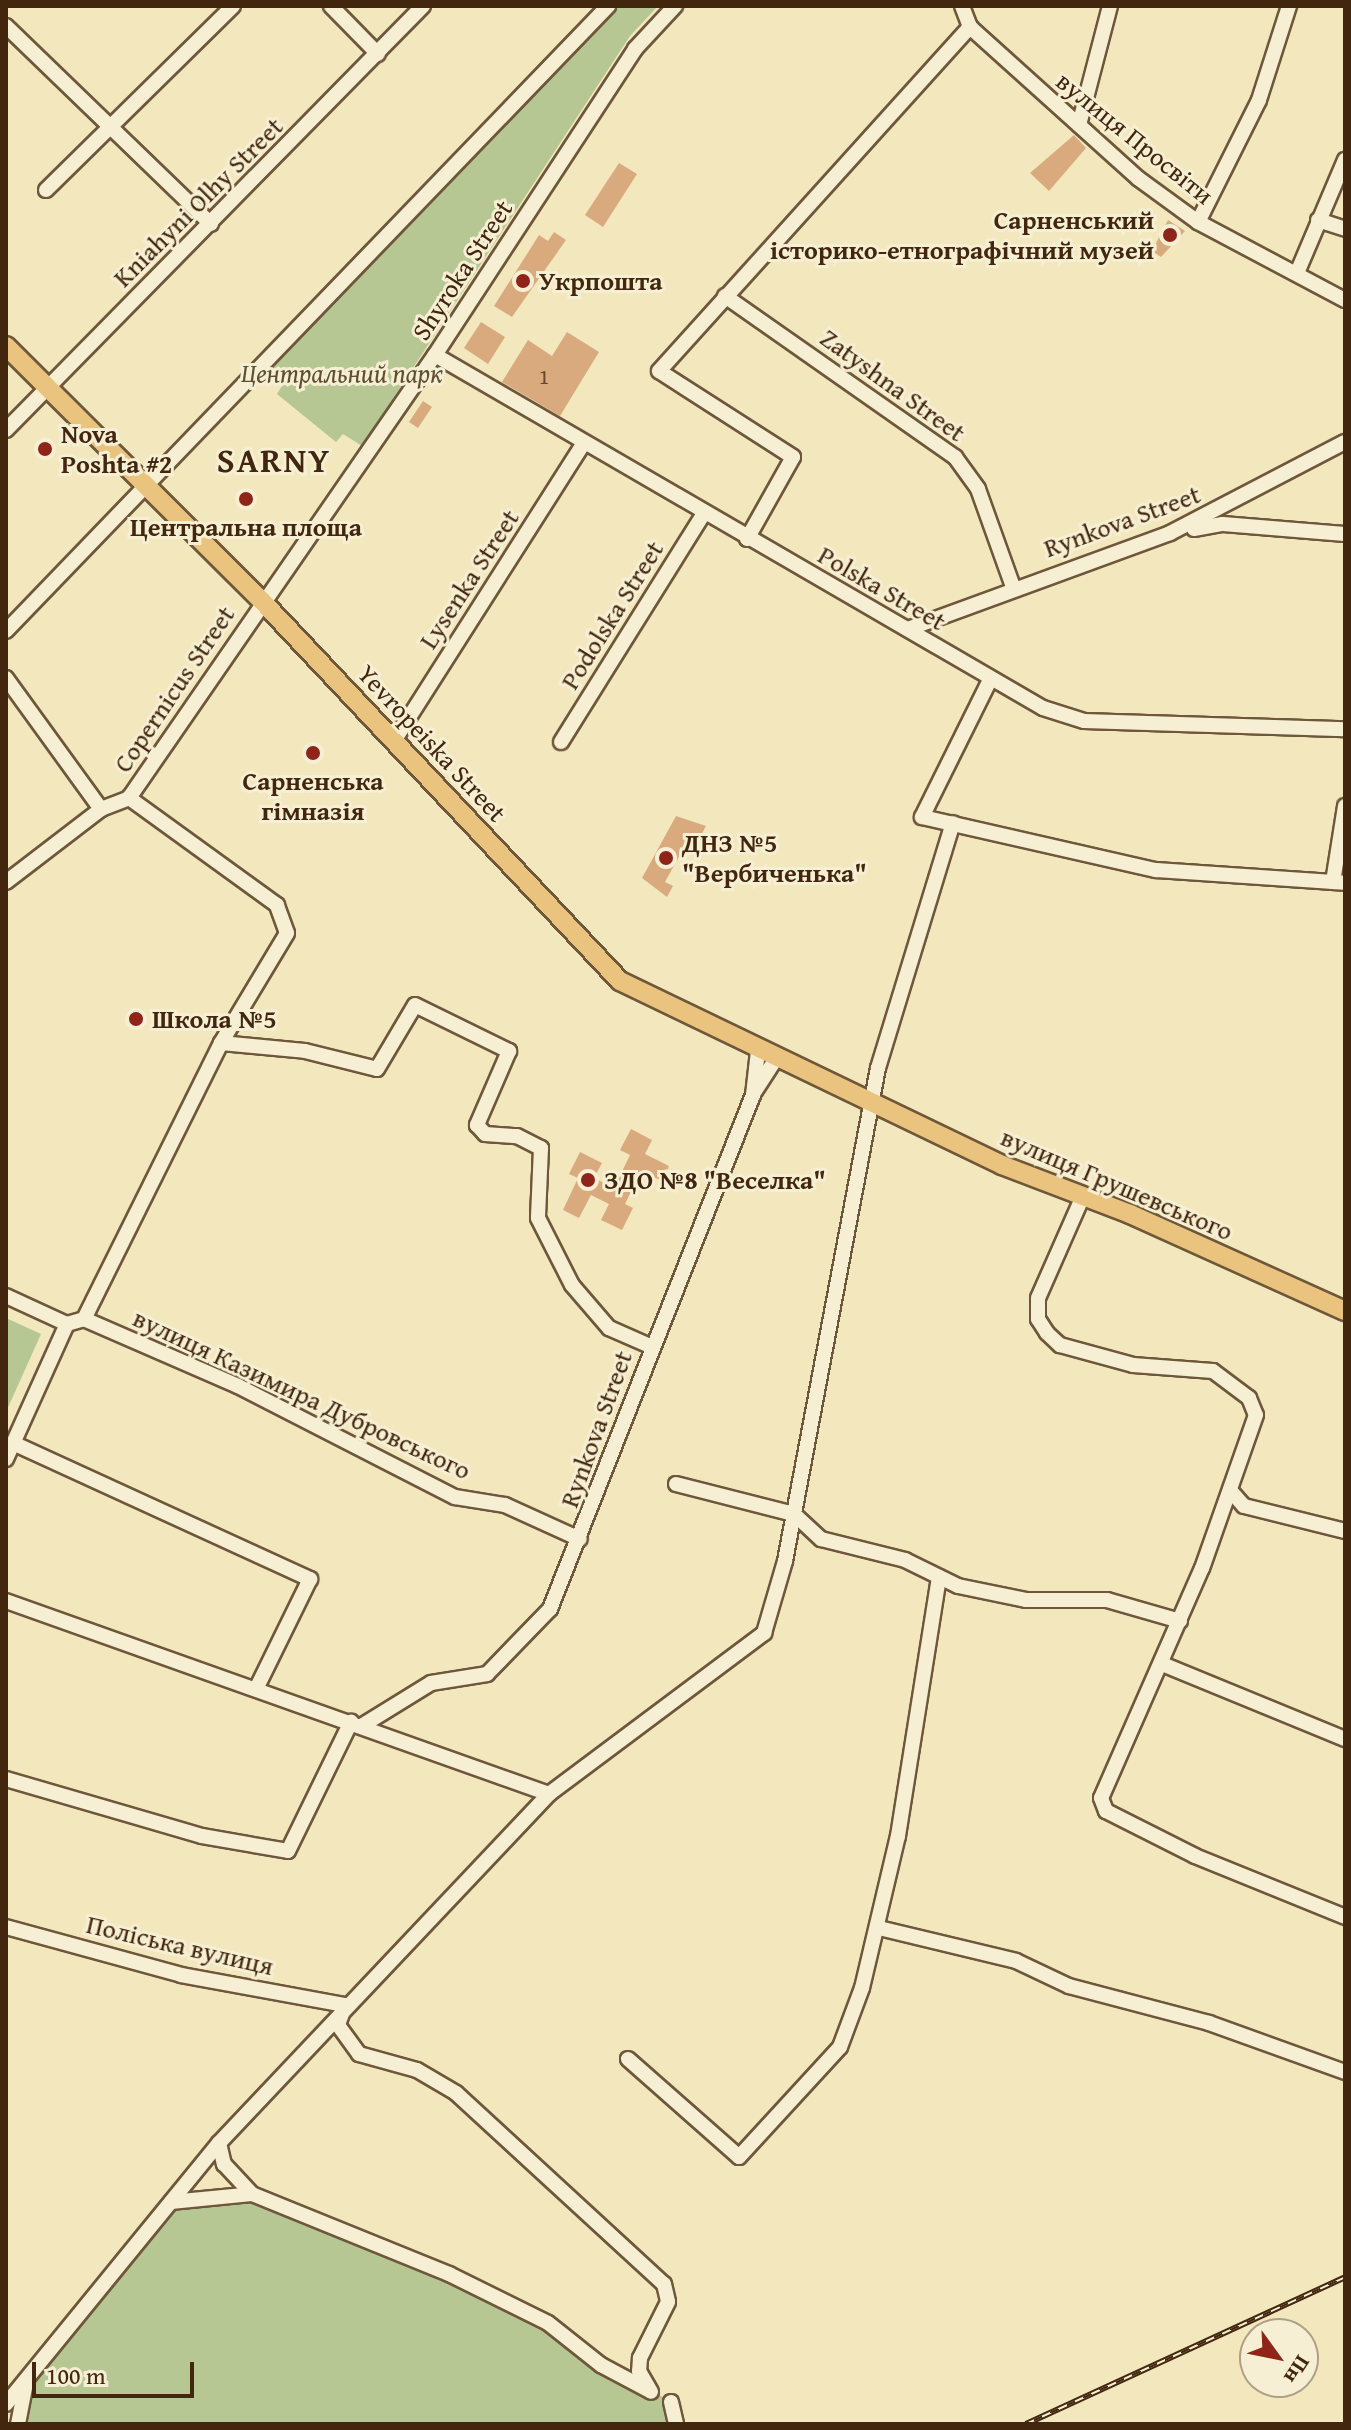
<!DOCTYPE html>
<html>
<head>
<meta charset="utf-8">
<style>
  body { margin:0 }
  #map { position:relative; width:1351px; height:2430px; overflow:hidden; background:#f3e7bd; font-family:"Gentium Book Plus",serif }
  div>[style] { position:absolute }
  .green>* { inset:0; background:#b6c794 }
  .building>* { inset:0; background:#daaa7f }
  .roads { filter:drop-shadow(2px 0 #6e573a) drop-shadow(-2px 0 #6e573a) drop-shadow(0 2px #6e573a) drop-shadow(0 -2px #6e573a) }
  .minor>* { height:14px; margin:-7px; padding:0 7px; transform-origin:7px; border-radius:7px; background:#f7efd4 }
  .major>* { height:18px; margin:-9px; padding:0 9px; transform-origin:9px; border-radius:9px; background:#eac47e }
  .rail>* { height:6px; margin-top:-3px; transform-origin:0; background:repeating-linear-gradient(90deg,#f7efd4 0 9px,#42270e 0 18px); box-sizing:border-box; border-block:2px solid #42270e }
  .dots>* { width:22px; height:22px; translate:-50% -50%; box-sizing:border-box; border:4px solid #f7efd4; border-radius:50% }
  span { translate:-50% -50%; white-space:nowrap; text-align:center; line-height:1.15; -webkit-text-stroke:6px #f7efd4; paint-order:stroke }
  .number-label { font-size:22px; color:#68482a }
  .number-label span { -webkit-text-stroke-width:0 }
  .street-label { font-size:26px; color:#42270e }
  .poi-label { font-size:26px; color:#42270e; font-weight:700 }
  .right { translate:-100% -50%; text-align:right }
  .left { translate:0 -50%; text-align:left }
  .park-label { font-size:26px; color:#5f4f30; font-style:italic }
  .district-label { font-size:34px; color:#42270e; font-weight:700; letter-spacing:2px }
  .frame { position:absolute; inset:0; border:8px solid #42270e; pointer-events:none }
  .north { position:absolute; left:1239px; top:2318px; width:80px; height:80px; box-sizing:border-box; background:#f7efd4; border:2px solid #af9f85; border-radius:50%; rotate:123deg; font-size:22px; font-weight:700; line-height:32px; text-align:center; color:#42270e }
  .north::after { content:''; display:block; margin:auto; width:28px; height:36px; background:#8f2418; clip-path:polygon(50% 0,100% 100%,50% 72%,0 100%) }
  .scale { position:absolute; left:32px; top:2362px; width:162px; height:36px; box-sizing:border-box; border:4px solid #42270e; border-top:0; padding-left:10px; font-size:24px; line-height:28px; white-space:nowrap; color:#42270e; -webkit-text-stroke:6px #f7efd4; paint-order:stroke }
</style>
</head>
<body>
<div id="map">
  <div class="green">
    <div style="clip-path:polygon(618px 6px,658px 6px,630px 36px,362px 446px,343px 434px,336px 442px,277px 394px,285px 381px,267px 369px)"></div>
    <div style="clip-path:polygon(6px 1318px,41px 1334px,6px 1412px)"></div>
    <div style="clip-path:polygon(252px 2194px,504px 2302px,671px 2402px,676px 2424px,18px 2424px,27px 2379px,171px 2202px)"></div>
  </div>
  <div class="building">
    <div style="clip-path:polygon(1074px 135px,1086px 148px,1049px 191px,1030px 173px)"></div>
    <div style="clip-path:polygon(619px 163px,637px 174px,603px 227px,585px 215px)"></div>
    <div style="clip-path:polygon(1168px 220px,1185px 231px,1161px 257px,1152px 251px)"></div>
    <div style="clip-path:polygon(554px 232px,566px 240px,512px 317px,494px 306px,539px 235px,548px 241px)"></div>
    <div style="clip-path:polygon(481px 322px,505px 337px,488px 364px,464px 348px)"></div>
    <div style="clip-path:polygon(567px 332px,599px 352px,560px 416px,502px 382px,528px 340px,552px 356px)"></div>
    <div style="clip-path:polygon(423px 401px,432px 407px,418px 428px,409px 422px)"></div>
    <div style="clip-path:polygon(676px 816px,706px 826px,700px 837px,692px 833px,665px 882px,673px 886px,667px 897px,642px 878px)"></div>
    <div style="clip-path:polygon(631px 1129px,652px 1140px,645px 1154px,669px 1166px,662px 1181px,641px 1171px,625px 1204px,633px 1208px,622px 1230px,601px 1220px,609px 1204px,591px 1195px,579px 1218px,563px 1210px,578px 1178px,569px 1174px,580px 1152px,602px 1163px,594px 1178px,614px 1188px,630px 1155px,620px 1150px)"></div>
  </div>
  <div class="roads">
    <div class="minor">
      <div style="left:331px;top:6px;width:67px;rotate:45.6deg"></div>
      <div style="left:962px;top:6px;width:22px;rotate:69deg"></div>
      <div style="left:970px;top:27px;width:227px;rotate:42deg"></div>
      <div style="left:1139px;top:179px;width:73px;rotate:36.1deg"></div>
      <div style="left:1198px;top:222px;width:166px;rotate:28deg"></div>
      <div style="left:6px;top:26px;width:285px;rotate:44deg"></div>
      <div style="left:1079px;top:125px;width:123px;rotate:-75.4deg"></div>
      <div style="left:46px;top:190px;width:262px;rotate:-44.5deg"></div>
      <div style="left:1318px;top:220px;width:28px;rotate:18deg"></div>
      <div style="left:1198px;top:222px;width:136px;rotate:-63.4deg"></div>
      <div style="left:1259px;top:100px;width:99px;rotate:-72.3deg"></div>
      <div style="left:1297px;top:273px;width:123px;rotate:-67deg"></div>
      <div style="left:725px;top:296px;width:281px;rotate:35deg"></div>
      <div style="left:955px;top:457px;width:39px;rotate:54deg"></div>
      <div style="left:978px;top:489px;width:104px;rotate:70.3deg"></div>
      <div style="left:435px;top:355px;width:703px;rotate:30.14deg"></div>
      <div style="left:1043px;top:708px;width:43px;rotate:17.6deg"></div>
      <div style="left:1084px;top:721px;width:261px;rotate:1.8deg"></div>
      <div style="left:6px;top:430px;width:595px;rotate:-45.48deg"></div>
      <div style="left:1194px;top:529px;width:29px;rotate:-10deg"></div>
      <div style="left:1223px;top:524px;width:122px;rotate:4.7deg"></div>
      <div style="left:747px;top:539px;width:94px;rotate:-60.7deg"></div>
      <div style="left:793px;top:457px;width:159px;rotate:-147.3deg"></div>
      <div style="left:659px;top:371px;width:464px;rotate:-47.9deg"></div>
      <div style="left:908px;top:629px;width:279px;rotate:-20.1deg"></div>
      <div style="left:1170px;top:533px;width:197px;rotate:-27.5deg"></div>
      <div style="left:6px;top:631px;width:868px;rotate:-46.07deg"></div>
      <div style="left:6px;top:678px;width:162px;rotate:54.1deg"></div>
      <div style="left:990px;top:680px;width:153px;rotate:116.4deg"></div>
      <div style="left:922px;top:817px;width:240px;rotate:12.8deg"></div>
      <div style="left:1156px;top:870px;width:189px;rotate:3.9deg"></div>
      <div style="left:394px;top:741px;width:353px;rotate:-57.5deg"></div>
      <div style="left:561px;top:742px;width:270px;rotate:-58deg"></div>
      <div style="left:6px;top:882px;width:120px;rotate:-37.5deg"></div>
      <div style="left:101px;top:809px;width:30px;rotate:-21deg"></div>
      <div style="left:129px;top:798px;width:538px;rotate:-55.37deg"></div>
      <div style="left:435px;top:355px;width:366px;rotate:-56.8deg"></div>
      <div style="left:635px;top:49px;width:59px;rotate:-47.1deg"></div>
      <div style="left:1333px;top:882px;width:77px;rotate:-81deg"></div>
      <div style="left:221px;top:1043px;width:84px;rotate:5.4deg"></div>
      <div style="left:305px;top:1051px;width:74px;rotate:14deg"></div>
      <div style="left:377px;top:1069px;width:74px;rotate:-59.3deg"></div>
      <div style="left:415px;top:1005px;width:105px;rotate:26.1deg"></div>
      <div style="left:509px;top:1051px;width:81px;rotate:113.4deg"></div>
      <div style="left:477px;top:1125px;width:12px;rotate:48deg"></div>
      <div style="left:485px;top:1134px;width:32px;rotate:4deg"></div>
      <div style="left:517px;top:1136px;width:27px;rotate:27deg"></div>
      <div style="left:541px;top:1148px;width:70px;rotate:92.5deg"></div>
      <div style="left:538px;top:1218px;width:75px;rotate:63.1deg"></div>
      <div style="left:572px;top:1285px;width:57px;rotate:49.3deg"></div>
      <div style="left:609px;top:1328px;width:47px;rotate:23.8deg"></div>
      <div style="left:755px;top:1091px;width:38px;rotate:-57deg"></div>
      <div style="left:1083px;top:1196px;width:111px;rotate:113.8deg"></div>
      <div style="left:1038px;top:1298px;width:21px;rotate:90deg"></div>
      <div style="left:1038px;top:1319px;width:17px;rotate:57deg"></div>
      <div style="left:1047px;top:1333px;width:18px;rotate:43deg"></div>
      <div style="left:1060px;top:1345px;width:76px;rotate:15.3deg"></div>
      <div style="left:1133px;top:1365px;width:80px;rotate:4.3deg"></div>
      <div style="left:1213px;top:1371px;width:45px;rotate:36.9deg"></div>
      <div style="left:1249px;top:1398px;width:18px;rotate:68deg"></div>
      <div style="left:1256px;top:1415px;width:162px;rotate:109.4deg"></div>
      <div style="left:1202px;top:1568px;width:251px;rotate:113.7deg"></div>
      <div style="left:1101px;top:1798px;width:14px;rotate:69deg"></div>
      <div style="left:1106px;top:1811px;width:100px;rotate:26.8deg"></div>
      <div style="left:1195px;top:1856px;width:162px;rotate:22.1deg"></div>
      <div style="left:6px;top:1296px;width:67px;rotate:24.7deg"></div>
      <div style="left:67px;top:1324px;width:18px;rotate:-16deg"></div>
      <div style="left:84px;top:1319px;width:168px;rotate:23.5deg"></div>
      <div style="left:238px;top:1386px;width:244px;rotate:27.1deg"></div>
      <div style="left:455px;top:1497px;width:51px;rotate:9.1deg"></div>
      <div style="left:505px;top:1505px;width:82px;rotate:24.4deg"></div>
      <div style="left:84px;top:1319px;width:308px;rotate:-63.6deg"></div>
      <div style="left:221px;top:1043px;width:128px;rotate:-59deg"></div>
      <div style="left:287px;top:933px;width:30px;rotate:-110deg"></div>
      <div style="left:277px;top:905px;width:183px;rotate:-144.1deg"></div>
      <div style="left:13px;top:1443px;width:327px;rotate:24.6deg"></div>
      <div style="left:310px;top:1579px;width:123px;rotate:116.1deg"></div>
      <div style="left:6px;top:1459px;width:148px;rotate:-65.7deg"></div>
      <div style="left:676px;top:1484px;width:122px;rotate:14.3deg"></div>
      <div style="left:794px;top:1514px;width:37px;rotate:43deg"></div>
      <div style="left:821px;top:1539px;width:87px;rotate:14deg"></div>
      <div style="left:905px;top:1560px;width:59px;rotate:26.1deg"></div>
      <div style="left:958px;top:1586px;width:69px;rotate:11.6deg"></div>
      <div style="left:1026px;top:1600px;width:81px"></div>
      <div style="left:1107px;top:1600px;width:76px;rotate:16deg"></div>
      <div style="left:1230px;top:1490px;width:21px;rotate:49deg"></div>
      <div style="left:1244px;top:1506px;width:104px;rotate:13.9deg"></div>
      <div style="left:6px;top:1601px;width:576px;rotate:19.57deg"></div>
      <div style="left:1162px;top:1664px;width:198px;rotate:22.3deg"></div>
      <div style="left:363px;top:1725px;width:80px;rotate:-31.7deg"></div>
      <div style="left:431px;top:1683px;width:57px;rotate:-9.1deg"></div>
      <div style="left:487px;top:1674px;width:91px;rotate:-45.9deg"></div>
      <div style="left:550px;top:1609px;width:553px;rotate:-68.45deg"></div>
      <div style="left:753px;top:1095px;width:44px;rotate:-83.5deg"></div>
      <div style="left:6px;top:1779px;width:204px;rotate:16.2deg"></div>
      <div style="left:202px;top:1836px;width:87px;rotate:9.9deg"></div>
      <div style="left:288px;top:1851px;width:144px;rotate:-64deg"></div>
      <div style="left:6px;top:1927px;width:181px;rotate:15.3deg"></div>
      <div style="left:181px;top:1975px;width:167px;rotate:10.4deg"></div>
      <div style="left:879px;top:1928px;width:141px;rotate:13.5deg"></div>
      <div style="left:1016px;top:1961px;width:59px;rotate:25.3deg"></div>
      <div style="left:1069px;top:1986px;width:145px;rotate:14.8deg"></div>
      <div style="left:1209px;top:2023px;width:145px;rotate:19.8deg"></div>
      <div style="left:343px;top:2011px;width:15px;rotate:110deg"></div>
      <div style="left:338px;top:2025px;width:36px;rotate:54deg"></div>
      <div style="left:359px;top:2054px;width:60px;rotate:15.4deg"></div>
      <div style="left:417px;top:2070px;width:45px;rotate:30.5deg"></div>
      <div style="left:456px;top:2093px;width:282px;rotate:42.6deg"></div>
      <div style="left:664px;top:2284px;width:18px;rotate:77deg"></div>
      <div style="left:668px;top:2302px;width:63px;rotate:116.6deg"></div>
      <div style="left:640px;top:2358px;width:13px;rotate:94deg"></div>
      <div style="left:639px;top:2371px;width:24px;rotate:60deg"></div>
      <div style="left:628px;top:2059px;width:148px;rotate:41.4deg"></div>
      <div style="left:739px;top:2157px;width:149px;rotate:-47.4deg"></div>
      <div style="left:840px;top:2047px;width:63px;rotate:-69.6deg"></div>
      <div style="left:862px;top:1988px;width:156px;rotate:-76.7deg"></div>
      <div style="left:898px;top:1836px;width:262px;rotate:-81deg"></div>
      <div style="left:219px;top:2143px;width:22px;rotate:77deg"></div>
      <div style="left:224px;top:2164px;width:41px;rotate:47deg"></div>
      <div style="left:171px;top:2202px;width:81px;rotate:-5.6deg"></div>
      <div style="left:252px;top:2194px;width:213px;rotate:22.1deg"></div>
      <div style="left:449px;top:2274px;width:110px;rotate:26.3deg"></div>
      <div style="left:548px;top:2323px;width:68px;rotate:38.4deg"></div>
      <div style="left:601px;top:2365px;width:55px;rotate:28deg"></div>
      <div style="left:671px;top:2402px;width:23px;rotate:77deg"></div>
      <div style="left:6px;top:2404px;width:337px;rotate:-50.8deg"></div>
      <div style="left:219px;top:2143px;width:480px;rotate:-46.6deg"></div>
      <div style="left:549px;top:1794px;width:269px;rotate:-36.8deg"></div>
      <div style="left:764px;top:1633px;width:75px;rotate:-73.7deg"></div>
      <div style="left:785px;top:1561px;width:502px;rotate:-79.32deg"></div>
      <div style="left:878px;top:1068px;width:256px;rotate:-73deg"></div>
      <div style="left:18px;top:2424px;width:42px;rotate:-79deg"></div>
    </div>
    <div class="major">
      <div style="left:6px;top:346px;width:361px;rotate:44.9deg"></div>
      <div style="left:262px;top:601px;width:522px;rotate:46.71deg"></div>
      <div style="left:620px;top:981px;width:424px;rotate:25.7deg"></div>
      <div style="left:1002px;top:1165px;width:137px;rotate:20.9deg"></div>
      <div style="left:1130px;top:1214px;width:236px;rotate:24.3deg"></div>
    </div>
  </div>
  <div class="rail">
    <div style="left:1026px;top:2424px;width:351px;rotate:-24.7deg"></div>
  </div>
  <div class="dots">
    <div style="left:1170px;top:235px;background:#8f2418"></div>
    <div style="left:523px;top:281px;background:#8f2418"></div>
    <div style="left:45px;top:449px;background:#8f2418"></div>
    <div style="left:246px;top:499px;background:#8f2418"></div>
    <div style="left:313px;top:753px;background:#8f2418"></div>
    <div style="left:666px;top:858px;background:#8f2418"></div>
    <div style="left:136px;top:1019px;background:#8f2418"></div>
    <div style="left:588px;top:1180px;background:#8f2418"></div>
  </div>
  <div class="number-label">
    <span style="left:544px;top:377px">1</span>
  </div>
  <div class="street-label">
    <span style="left:1135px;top:138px;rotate:39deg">вулиця Просвіти</span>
    <span style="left:198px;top:202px;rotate:-45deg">Kniahyni Olhy Street</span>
    <span style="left:462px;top:270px;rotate:-57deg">Shyroka Street</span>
    <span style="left:893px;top:385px;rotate:36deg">Zatyshna Street</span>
    <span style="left:1122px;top:521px;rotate:-20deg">Rynkova Street</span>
    <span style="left:469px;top:579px;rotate:-57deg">Lysenka Street</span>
    <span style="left:882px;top:588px;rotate:30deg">Polska Street</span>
    <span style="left:612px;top:615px;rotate:-58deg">Podolska Street</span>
    <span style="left:174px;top:689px;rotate:-56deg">Copernicus Street</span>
    <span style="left:432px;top:743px;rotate:47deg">Yevropeiska Street</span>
    <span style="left:1117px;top:1184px;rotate:23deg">вулиця Грушевського</span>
    <span style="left:302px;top:1394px;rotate:25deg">вулиця Казимира Дубровського</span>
    <span style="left:596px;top:1429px;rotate:-70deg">Rynkova Street</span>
    <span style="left:180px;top:1945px;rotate:13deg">Поліська вулиця</span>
  </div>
  <div class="poi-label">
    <span class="right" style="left:1154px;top:235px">Сарненський<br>історико-етнографічний музей</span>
    <span class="left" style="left:539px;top:281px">Укрпошта</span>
    <span class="left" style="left:61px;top:449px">Nova<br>Poshta #2</span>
    <span style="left:246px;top:527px">Центральна площа</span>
    <span style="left:313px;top:796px">Сарненська<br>гімназія</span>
    <span class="left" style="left:682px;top:858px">ДНЗ №5<br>"Вербиченька"</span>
    <span class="left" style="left:152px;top:1019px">Школа №5</span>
    <span class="left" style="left:604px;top:1180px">ЗДО №8 "Веселка"</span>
  </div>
  <div class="park-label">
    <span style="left:342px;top:373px">Центральний парк</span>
  </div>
  <div class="district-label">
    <span style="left:274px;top:460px">SARNY</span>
  </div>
  <div class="frame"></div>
  <div class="north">Пн</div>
  <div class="scale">100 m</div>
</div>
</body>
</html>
